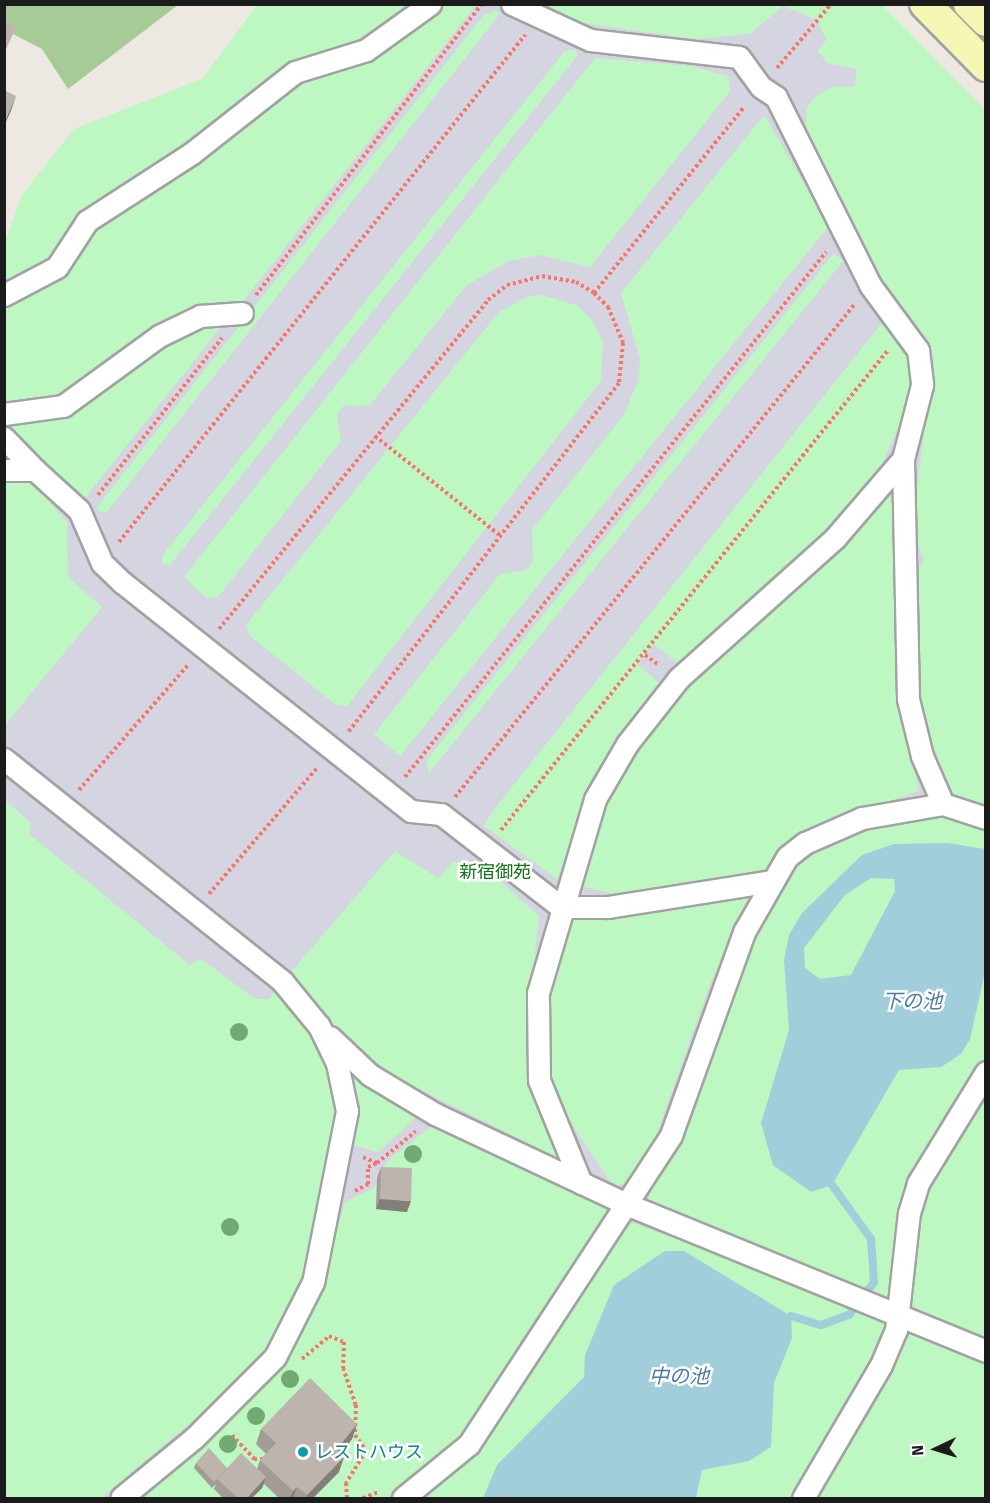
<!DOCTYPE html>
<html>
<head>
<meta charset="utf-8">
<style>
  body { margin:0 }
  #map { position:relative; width:990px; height:1503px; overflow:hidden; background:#ede8e1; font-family:"Fira Sans","Noto Sans JP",sans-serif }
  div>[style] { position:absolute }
  .forest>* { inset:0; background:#a6cb96 }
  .park>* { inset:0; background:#bdf7c1 }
  .plaza>* { inset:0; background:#d5d5e2 }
  .water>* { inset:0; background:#a1ceda }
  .stream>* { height:8px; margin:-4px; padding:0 4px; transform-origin:4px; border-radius:4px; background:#a1ceda }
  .path>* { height:4px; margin-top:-2px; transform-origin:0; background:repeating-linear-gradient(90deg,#f67568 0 3px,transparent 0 6px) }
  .roads { filter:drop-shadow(2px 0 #a2a2a2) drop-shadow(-2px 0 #a2a2a2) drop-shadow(0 2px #a2a2a2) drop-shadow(0 -2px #a2a2a2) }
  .street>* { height:21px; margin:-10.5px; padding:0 10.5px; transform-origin:10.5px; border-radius:10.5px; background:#fff }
  .secondary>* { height:30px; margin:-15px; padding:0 15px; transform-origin:15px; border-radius:15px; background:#f5f7b4 }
  .trees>* { width:18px; height:18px; margin:-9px; border-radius:50%; background:#72a871 }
  .wall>* { inset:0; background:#a39b95 }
  .shaded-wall>* { inset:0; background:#847e79 }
  .building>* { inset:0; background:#bdb4ad }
  .dots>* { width:16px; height:16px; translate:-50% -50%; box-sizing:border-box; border:3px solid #fff; border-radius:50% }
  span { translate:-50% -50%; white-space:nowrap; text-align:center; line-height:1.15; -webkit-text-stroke:5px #fff; paint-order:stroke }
  .park-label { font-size:18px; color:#0e7415 }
  .culture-label { font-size:18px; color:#0d838f }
  .left { translate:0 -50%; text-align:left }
  .water-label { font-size:20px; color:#4b7aa7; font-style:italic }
  .frame { position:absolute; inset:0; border:6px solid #1b1b1b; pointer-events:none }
  .north { position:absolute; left:906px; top:1419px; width:60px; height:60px; -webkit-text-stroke:4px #fff; paint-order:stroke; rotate:266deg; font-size:16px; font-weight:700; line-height:24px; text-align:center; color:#1b1b1b }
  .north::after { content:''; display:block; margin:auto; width:21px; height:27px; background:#1b1b1b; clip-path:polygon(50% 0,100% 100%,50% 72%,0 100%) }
</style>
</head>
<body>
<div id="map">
  <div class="forest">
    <div style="clip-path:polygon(4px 5px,177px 4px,178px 5px,68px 89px,42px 49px,5px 30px)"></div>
  </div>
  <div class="park">
    <div style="clip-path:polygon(257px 5px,882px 5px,985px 110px,985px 1498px,5px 1498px,4px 245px,22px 195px,74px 129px,202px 79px)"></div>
  </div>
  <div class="plaza">
    <div style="clip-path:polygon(evenodd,476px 5px,533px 5px,569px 21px,695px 39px,750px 34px,783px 6px,817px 20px,826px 40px,818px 51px,827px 63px,857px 69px,855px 86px,829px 88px,814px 98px,807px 108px,804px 140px,886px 288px,934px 358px,912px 524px,924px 562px,913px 573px,915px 679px,940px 782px,947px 793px,985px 806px,985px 828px,941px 816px,901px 818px,852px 833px,796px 864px,761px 919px,734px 976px,647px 1202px,892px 1299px,901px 1215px,911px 1179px,985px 1060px,985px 1083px,921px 1185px,906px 1303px,985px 1340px,985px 1364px,908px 1330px,903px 1332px,810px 1498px,795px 1498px,869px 1373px,889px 1323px,780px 1276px,625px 1220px,477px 1444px,433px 1488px,415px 1498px,388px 1498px,467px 1436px,534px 1321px,614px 1212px,612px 1205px,578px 1189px,434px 1124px,386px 1162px,374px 1188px,345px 1202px,311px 1313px,282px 1360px,229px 1417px,133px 1498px,101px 1498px,231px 1389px,271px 1343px,303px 1282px,322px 1222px,336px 1116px,328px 1070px,312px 1036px,276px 990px,269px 999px,255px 999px,200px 958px,190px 965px,29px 834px,31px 823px,5px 800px,5px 725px,102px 607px,68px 577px,67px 522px,30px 480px,5px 478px,4px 425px,85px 498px,222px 326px,219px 320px,200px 322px,165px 338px,92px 397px,62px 412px,5px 423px,5px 409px,57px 401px,86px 386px,165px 323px,196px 310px,240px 305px,476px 5px,497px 10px,500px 14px,106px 513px,100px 512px,97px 507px,483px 16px,497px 10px,476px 5px,575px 49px,578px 55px,170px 565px,161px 564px,163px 555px,564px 52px,575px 49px,476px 5px,595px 58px,691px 66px,728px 76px,731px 90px,590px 267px,540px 255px,509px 261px,467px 285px,370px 405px,343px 406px,337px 414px,341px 441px,218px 597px,206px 598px,184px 577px,595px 58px,476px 5px,764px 115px,829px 226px,400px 756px,374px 734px,500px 574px,526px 570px,533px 561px,532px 530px,624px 415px,638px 380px,640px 359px,621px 293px,764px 115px,476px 5px,833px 254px,844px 260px,429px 773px,426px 761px,833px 254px,476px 5px,543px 295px,578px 306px,593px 321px,603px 342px,601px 381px,347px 706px,336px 705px,249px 635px,246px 625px,498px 313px,526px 297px,543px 295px,476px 5px,881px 324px,890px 326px,908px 350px,913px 376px,909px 401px,878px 474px,784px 573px,719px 625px,680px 665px,654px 644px,645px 655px,637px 664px,659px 683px,585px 801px,557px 879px,484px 826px,492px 812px,881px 324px,476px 5px,888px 488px,897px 491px,893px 520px,900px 702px,919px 791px,806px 829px,783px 846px,770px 869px,619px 895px,581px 886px,594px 832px,618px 778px,663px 708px,737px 635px,790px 593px,888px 488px,476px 5px,395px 851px,438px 878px,455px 861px,477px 881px,486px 868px,539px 916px,526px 1037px,534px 1099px,564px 1161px,395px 1077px,336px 1030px,291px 972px,395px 851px,476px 5px,752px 895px,710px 984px,654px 1142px,633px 1180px,614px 1187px,552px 1095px,544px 1027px,559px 931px,570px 919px,606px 919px,752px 895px,476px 5px,352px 1070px,417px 1117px,378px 1152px,353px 1145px,355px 1107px,347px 1073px,352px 1070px)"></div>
  </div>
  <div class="water">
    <div style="clip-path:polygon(evenodd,948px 843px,985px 849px,985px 972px,970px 1039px,961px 1054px,941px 1067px,899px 1070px,832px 1185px,811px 1192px,773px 1165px,761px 1123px,789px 1030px,784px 960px,789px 935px,802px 913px,862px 855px,894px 844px,948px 843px,871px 878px,894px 879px,895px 891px,851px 975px,820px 979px,805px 968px,804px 948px,845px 895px,871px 878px)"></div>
    <div style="clip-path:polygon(665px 1251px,684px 1251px,791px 1316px,792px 1338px,774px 1383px,771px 1447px,749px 1461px,702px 1470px,696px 1498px,483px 1498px,497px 1465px,584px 1377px,585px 1355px,614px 1285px)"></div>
  </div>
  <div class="stream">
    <div style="left:791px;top:1316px;width:31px;rotate:17deg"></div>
    <div style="left:821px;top:1325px;width:30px;rotate:-20deg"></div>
    <div style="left:849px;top:1315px;width:41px;rotate:-52.9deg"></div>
    <div style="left:874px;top:1282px;width:43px;rotate:-94deg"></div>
    <div style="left:871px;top:1239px;width:67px;rotate:-125.8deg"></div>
  </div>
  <div class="path">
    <div style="left:777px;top:68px;width:84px;rotate:-49.8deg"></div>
    <div style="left:594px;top:293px;width:240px;rotate:-51.1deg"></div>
    <div style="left:256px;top:295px;width:368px;rotate:-52.2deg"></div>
    <div style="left:375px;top:436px;width:162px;rotate:38.5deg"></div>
    <div style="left:98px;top:495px;width:200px;rotate:-51.7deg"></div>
    <div style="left:119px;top:542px;width:650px;rotate:-51.31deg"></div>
    <div style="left:219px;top:629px;width:425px;rotate:-50.7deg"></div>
    <div style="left:488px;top:300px;width:24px;rotate:-38deg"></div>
    <div style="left:507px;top:285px;width:36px;rotate:-14deg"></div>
    <div style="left:542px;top:276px;width:35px;rotate:10deg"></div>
    <div style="left:576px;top:282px;width:21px;rotate:31deg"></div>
    <div style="left:594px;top:293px;width:20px;rotate:45deg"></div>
    <div style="left:608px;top:307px;width:39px;rotate:67deg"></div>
    <div style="left:623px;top:343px;width:40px;rotate:95.7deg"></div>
    <div style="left:619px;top:383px;width:443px;rotate:127.8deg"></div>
    <div style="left:645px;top:655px;width:17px;rotate:36deg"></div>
    <div style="left:405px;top:777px;width:673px;rotate:-51.27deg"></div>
    <div style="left:79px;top:790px;width:167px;rotate:-48.9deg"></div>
    <div style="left:455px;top:797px;width:635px;rotate:-50.95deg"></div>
    <div style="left:501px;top:830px;width:617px;rotate:-51.12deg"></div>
    <div style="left:209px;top:894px;width:166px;rotate:-49.4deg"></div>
    <div style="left:377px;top:1163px;width:50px;rotate:-39.4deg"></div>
    <div style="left:355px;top:1191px;width:15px;rotate:-28deg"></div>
    <div style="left:368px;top:1184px;width:17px;rotate:-90deg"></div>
    <div style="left:368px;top:1167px;width:10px;rotate:-24deg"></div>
    <div style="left:377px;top:1163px;width:16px;rotate:-158deg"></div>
    <div style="left:302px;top:1359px;width:35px;rotate:-40deg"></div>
    <div style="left:329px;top:1336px;width:16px;rotate:22deg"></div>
    <div style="left:344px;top:1342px;width:26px;rotate:92deg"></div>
    <div style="left:343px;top:1368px;width:39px;rotate:71deg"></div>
    <div style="left:356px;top:1405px;width:30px;rotate:92deg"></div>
    <div style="left:355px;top:1435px;width:19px;rotate:55deg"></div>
    <div style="left:366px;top:1451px;width:38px;rotate:122deg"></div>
    <div style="left:346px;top:1483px;width:15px;rotate:86deg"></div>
    <div style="left:232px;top:1435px;width:33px;rotate:47deg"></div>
    <div style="left:254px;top:1459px;width:11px"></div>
    <div style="left:363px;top:1498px;width:17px;rotate:-21deg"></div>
  </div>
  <div class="roads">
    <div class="street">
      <div style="left:512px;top:4px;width:86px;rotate:24.8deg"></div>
      <div style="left:590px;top:40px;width:150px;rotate:6.5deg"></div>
      <div style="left:739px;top:57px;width:37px;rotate:54deg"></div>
      <div style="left:761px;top:87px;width:18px;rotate:34deg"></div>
      <div style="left:776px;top:97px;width:210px;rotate:63.4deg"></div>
      <div style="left:870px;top:285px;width:81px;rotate:53.6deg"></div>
      <div style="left:918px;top:350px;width:35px;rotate:83deg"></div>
      <div style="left:922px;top:385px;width:76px;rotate:104.4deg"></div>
      <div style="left:903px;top:459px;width:240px;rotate:88.8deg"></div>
      <div style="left:908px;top:699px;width:59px;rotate:76.2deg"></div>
      <div style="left:922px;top:756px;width:52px;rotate:66.4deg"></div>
      <div style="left:943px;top:804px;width:45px;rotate:18deg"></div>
      <div style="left:4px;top:295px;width:60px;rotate:-27.8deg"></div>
      <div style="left:57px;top:267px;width:55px;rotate:-56.9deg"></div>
      <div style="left:87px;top:221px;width:125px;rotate:-32.9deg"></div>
      <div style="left:192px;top:153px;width:131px;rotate:-38.2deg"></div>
      <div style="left:295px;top:72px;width:74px;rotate:-17.2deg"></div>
      <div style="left:366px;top:50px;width:79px;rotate:-35.7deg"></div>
      <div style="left:4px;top:414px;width:60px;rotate:-7.7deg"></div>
      <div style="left:63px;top:406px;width:119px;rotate:-36.1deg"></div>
      <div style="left:159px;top:336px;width:46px;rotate:-26deg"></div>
      <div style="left:200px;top:316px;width:42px;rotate:-4.1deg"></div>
      <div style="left:4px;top:438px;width:45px;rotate:45.9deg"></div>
      <div style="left:4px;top:470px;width:31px"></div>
      <div style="left:35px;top:470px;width:59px;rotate:42.3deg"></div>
      <div style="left:79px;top:510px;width:58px;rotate:66.5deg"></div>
      <div style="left:102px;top:563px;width:29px;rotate:44deg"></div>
      <div style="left:123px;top:583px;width:367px;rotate:38.4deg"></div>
      <div style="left:411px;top:811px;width:30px;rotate:6deg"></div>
      <div style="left:441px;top:814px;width:152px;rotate:37.8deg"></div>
      <div style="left:561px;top:907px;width:47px"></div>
      <div style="left:608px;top:907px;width:166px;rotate:-9deg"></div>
      <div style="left:4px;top:759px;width:356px;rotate:38.6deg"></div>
      <div style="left:282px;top:981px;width:58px;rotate:50.6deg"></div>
      <div style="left:319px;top:1026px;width:41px;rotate:64.1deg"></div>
      <div style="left:337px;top:1063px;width:49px;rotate:78.2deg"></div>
      <div style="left:347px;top:1111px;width:174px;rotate:101.2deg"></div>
      <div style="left:313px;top:1282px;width:84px;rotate:116.9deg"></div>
      <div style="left:275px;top:1357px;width:115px;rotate:135deg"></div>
      <div style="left:194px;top:1438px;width:94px;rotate:140.6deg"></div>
      <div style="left:330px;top:1037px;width:55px;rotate:43.5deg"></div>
      <div style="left:370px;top:1075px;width:76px;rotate:31deg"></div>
      <div style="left:435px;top:1114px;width:211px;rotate:25.2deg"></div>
      <div style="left:626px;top:1204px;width:389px;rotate:22.2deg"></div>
      <div style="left:581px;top:1183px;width:111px;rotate:-112.2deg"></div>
      <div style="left:539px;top:1080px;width:87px;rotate:-90.7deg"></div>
      <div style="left:538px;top:993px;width:202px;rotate:-73.6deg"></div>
      <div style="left:595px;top:799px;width:64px;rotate:-59.8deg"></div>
      <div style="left:627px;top:744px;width:84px;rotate:-51.8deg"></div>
      <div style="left:679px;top:678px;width:210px;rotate:-41.9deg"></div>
      <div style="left:835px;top:538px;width:104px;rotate:-49.3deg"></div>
      <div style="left:403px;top:1498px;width:85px;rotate:-39.3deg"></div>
      <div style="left:469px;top:1444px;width:369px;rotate:-56.8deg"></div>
      <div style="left:671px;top:1135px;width:216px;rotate:-70.2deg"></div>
      <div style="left:744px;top:932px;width:86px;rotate:-60.2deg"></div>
      <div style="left:787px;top:857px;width:23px;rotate:-38deg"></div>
      <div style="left:805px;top:843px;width:62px;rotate:-23.7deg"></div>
      <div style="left:862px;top:818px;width:82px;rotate:-9.8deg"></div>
      <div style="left:803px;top:1498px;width:154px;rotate:-59.6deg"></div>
      <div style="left:881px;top:1365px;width:38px;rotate:-67deg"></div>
      <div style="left:896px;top:1330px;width:118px;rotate:-83.7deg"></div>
      <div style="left:909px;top:1213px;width:31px;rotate:-73deg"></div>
      <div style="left:918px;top:1183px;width:130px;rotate:-58.5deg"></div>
    </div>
    <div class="secondary">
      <div style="left:925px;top:4px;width:87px;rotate:45.5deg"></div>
      <div style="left:969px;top:4px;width:24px;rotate:45deg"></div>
    </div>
  </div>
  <div class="trees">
    <div style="left:239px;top:1032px"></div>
    <div style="left:413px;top:1154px"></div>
    <div style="left:230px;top:1227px"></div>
    <div style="left:290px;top:1379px"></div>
    <div style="left:256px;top:1416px"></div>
    <div style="left:228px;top:1444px"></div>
  </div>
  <div class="wall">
    <div style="clip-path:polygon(381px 1167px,407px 1212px,376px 1209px,377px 1178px)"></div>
    <div style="clip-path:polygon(357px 1424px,352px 1439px,341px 1453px,339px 1472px,313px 1498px,279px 1498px,264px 1484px,262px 1488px,252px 1498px,223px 1498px,214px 1489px,216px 1484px,212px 1488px,194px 1468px,196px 1463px,227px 1468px,257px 1469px,260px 1460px,266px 1454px,256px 1444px,261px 1429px)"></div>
  </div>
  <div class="shaded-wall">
    <div style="clip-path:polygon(16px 96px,11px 111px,4px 126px,4px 123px)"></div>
    <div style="clip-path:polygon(380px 1199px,411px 1201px,407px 1212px,376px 1209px)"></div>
    <div style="clip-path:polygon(357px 1424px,352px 1439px,332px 1464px,337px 1449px)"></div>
    <div style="clip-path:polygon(344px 1457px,339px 1472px,313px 1498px,306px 1498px,307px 1495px)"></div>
    <div style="clip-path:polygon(266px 1477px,262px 1488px,252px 1498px,247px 1498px)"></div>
    <div style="clip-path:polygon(297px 1487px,293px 1498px,290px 1498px,293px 1491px)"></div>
  </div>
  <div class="building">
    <div style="clip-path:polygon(4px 22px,16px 27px,4px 54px)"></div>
    <div style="clip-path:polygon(4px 90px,16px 96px,4px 123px)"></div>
    <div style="clip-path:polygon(381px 1167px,412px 1168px,411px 1201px,380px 1199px)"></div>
    <div style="clip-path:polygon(310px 1378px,357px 1424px,337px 1449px,344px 1457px,307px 1495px,297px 1487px,293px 1491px,260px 1460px,276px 1443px,261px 1429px)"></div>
    <div style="clip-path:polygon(209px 1448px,227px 1468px,214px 1482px,196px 1463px)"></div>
    <div style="clip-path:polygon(241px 1453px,266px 1477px,247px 1498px,238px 1498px,217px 1479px)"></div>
  </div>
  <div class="dots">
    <div style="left:303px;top:1452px;background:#0f9aa8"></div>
  </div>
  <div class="park-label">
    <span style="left:495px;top:872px">新宿御苑</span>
  </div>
  <div class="culture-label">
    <span class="left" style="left:315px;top:1452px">レストハウス</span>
  </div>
  <div class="water-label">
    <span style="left:912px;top:1001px">下の池</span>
    <span style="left:679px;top:1376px">中の池</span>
  </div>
  <div class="frame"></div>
  <div class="north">N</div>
</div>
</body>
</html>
